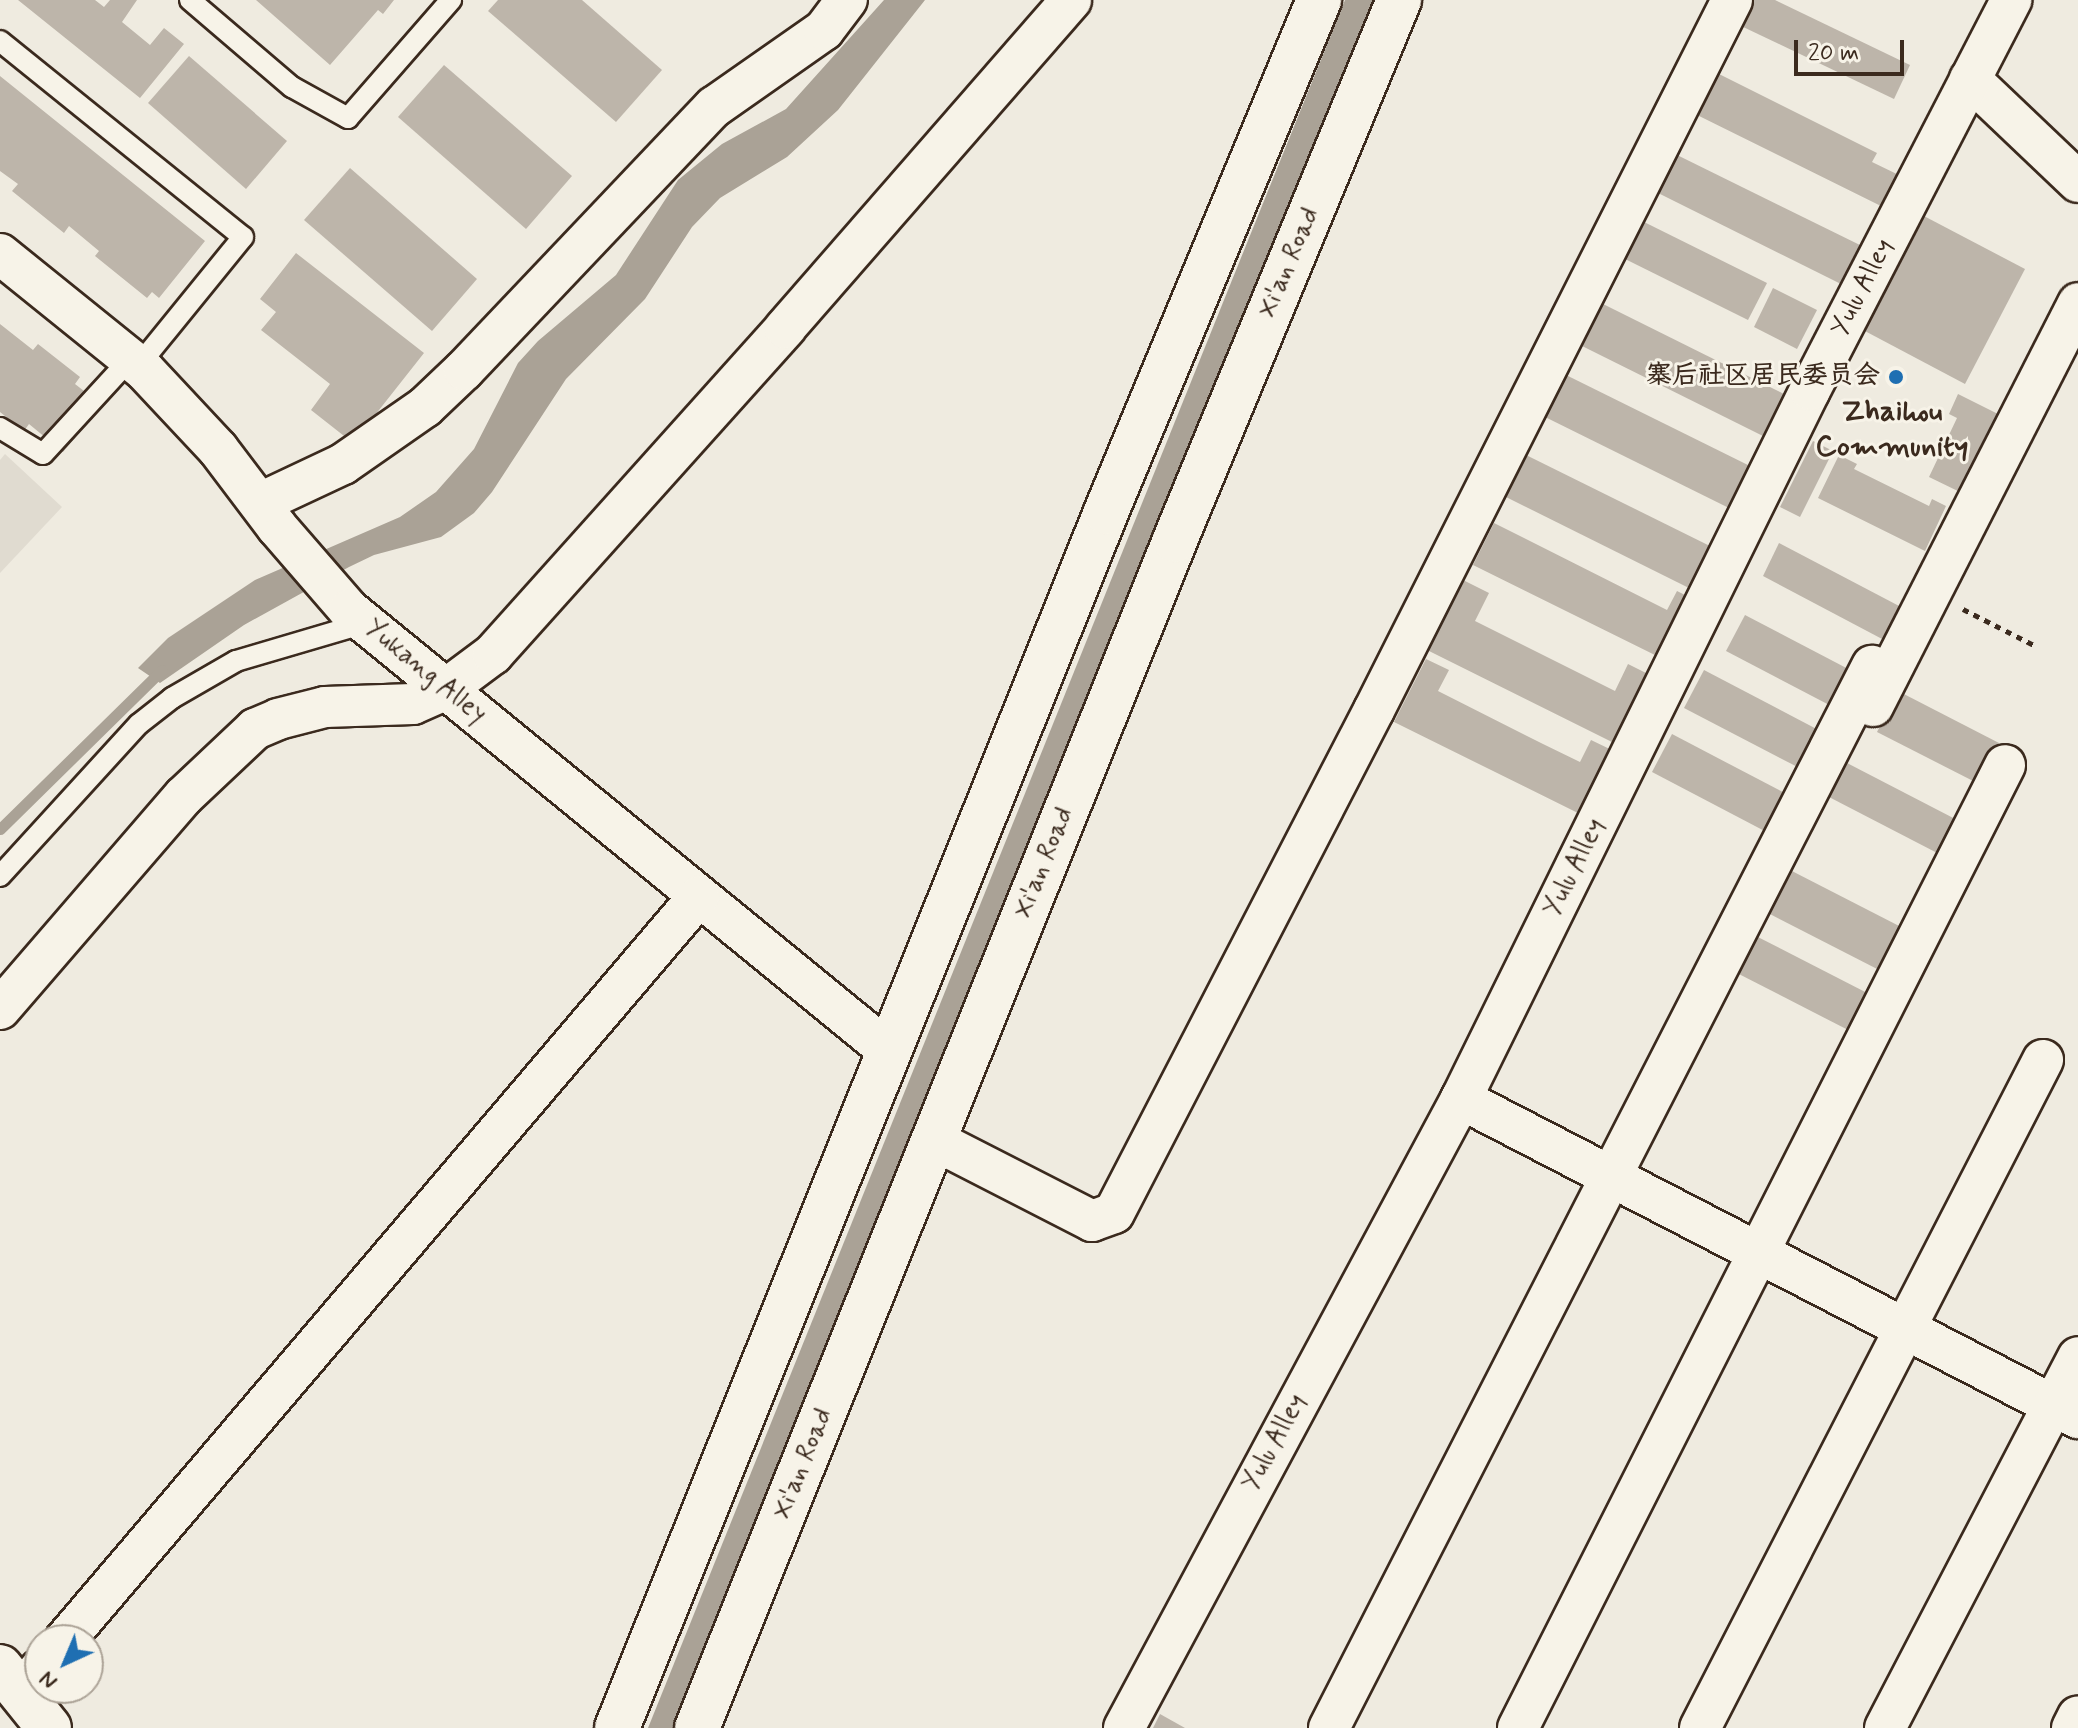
<!DOCTYPE html>
<html>
<head>
<meta charset="utf-8">
<style>
  body { margin:0 }
  #map { position:relative; width:2078px; height:1728px; overflow:hidden; background:#efebe0; font-family:Mynerve,"LXGW WenKai TC",sans-serif }
  div>[style] { position:absolute }
  .built>* { inset:0; background:#e0dbd0 }
  .water>* { inset:0; background:#aaa296 }
  .stream>* { height:11px; margin:-5.5px; padding:0 5.5px; transform-origin:5.5px; border-radius:5.5px; background:#aaa296 }
  .building>* { inset:0; background:#bdb5aa }
  .path>* { height:5px; margin-top:-2.5px; transform-origin:0; background:repeating-linear-gradient(90deg,#3b2a1e 0 6px,transparent 0 12px) }
  .roads { filter:drop-shadow(2px 0 #3b2a1e) drop-shadow(-2px 0 #3b2a1e) drop-shadow(0 2px #3b2a1e) drop-shadow(0 -2px #3b2a1e) }
  .service>* { height:20px; margin:-10px; padding:0 10px; transform-origin:10px; border-radius:10px; background:#f7f3e8 }
  .minor>* { height:40px; margin:-20px; padding:0 20px; transform-origin:20px; border-radius:20px; background:#f7f3e8 }
  .tertiary>* { height:44px; margin:-22px; padding:0 22px; transform-origin:22px; border-radius:22px; background:#f7f3e8 }
  .primary>* { height:44px; margin:-22px; padding:0 22px; transform-origin:22px; border-radius:22px; background:#f7f3e8 }
  .dots>* { width:22px; height:22px; translate:-50% -50%; box-sizing:border-box; border:4px solid #f7f3e8; border-radius:50% }
  span { translate:-50% -50%; white-space:nowrap; text-align:center; line-height:1.15; -webkit-text-stroke:6px #f7f3e8; paint-order:stroke }
  .street-label { font-size:26px; color:#3b2a1e }
  .poi-label { font-size:26px; color:#3b2a1e; font-weight:700 }
  .right { translate:-100% -50%; text-align:right }
  .quarter-label { font-size:30px; color:#3b2a1e; font-weight:700 }
  .north { position:absolute; left:24px; top:1624px; width:80px; height:80px; box-sizing:border-box; background:#f7f3e8; border:2px solid #aca397; border-radius:50%; rotate:224deg; font-size:22px; font-weight:700; line-height:32px; text-align:center; color:#3b2a1e }
  .north::after { content:''; display:block; margin:auto; width:28px; height:36px; background:#1f6fb2; clip-path:polygon(50% 0,100% 100%,50% 72%,0 100%) }
  .scale { position:absolute; left:1794px; top:40px; width:110px; height:36px; box-sizing:border-box; border:4px solid #3b2a1e; border-top:0; padding-left:10px; font-size:24px; line-height:28px; white-space:nowrap; color:#3b2a1e; -webkit-text-stroke:6px #f7f3e8; paint-order:stroke }
</style>
</head>
<body>
<div id="map">
  <div class="built">
    <div style="clip-path:polygon(5px 454px,62px 507px,0 573px,0 460px)"></div>
  </div>
  <div class="water">
    <div style="clip-path:polygon(884px 0,925px 0,838px 110px,787px 157px,720px 198px,692px 227px,645px 299px,566px 379px,492px 492px,474px 513px,441px 537px,374px 555px,349px 567px,244px 625px,160px 683px,138px 668px,168px 638px,255px 580px,400px 517px,436px 492px,474px 449px,518px 363px,538px 341px,616px 275px,678px 180px,722px 144px,786px 109px)"></div>
    <div style="clip-path:polygon(1345px 0,1380px 0,682px 1728px,648px 1728px)"></div>
  </div>
  <div class="stream">
    <div style="left:0;top:829px;width:227px;rotate:-44.5deg"></div>
  </div>
  <div class="building">
    <div style="clip-path:polygon(18px 0,95px 0,104px 7px,110px 0,137px 0,122px 22px,150px 45px,164px 28px,184px 44px,140px 98px)"></div>
    <div style="clip-path:polygon(256px 0,394px 0,383px 14px,378px 10px,330px 65px)"></div>
    <div style="clip-path:polygon(498px 0,582px 0,662px 70px,616px 122px,488px 11px)"></div>
    <div style="clip-path:polygon(1751px 0,1775px 0,1910px 65px,1894px 99px,1739px 25px)"></div>
    <div style="clip-path:polygon(189px 56px,287px 141px,246px 189px,148px 103px)"></div>
    <div style="clip-path:polygon(444px 65px,572px 176px,526px 229px,398px 117px)"></div>
    <div style="clip-path:polygon(1711px 70px,1877px 153px,1872px 162px,1905px 178px,1889px 210px,1691px 112px)"></div>
    <div style="clip-path:polygon(0 76px,205px 241px,159px 298px,152px 292px,147px 298px,95px 256px,99px 251px,69px 226px,64px 233px,12px 191px,18px 184px,0 171px)"></div>
    <div style="clip-path:polygon(1673px 153px,1864px 247px,1845px 286px,1654px 191px)"></div>
    <div style="clip-path:polygon(350px 168px,477px 279px,432px 331px,304px 220px)"></div>
    <div style="clip-path:polygon(1922px 215px,2025px 269px,1965px 384px,1863px 330px)"></div>
    <div style="clip-path:polygon(1638px 219px,1767px 283px,1748px 320px,1619px 256px)"></div>
    <div style="clip-path:polygon(296px 253px,424px 353px,353px 443px,311px 410px,330px 384px,261px 330px,276px 312px,260px 299px)"></div>
    <div style="clip-path:polygon(1773px 288px,1817px 310px,1797px 349px,1754px 327px)"></div>
    <div style="clip-path:polygon(1597px 301px,1788px 396px,1767px 438px,1576px 343px)"></div>
    <div style="clip-path:polygon(0 324px,33px 350px,38px 344px,80px 377px,75px 384px,102px 405px,63px 452px,29px 424px,24px 431px,0 412px)"></div>
    <div style="clip-path:polygon(1562px 373px,1754px 468px,1733px 510px,1541px 415px)"></div>
    <div style="clip-path:polygon(1958px 394px,2004px 417px,1966px 495px,1929px 477px,1957px 418px,1949px 414px)"></div>
    <div style="clip-path:polygon(1813px 441px,1833px 451px,1800px 517px,1780px 507px)"></div>
    <div style="clip-path:polygon(1524px 454px,1716px 549px,1695px 591px,1504px 496px)"></div>
    <div style="clip-path:polygon(1839px 455px,1857px 464px,1854px 469px,1929px 506px,1932px 499px,1946px 506px,1925px 551px,1818px 498px)"></div>
    <div style="clip-path:polygon(1494px 523px,1667px 610px,1677px 591px,1695px 600px,1665px 660px,1473px 565px)"></div>
    <div style="clip-path:polygon(1779px 543px,1901px 607px,1884px 640px,1763px 576px)"></div>
    <div style="clip-path:polygon(1461px 579px,1489px 593px,1475px 621px,1615px 691px,1628px 664px,1652px 676px,1618px 745px,1427px 650px)"></div>
    <div style="clip-path:polygon(1745px 615px,1854px 672px,1835px 708px,1726px 651px)"></div>
    <div style="clip-path:polygon(1426px 659px,1449px 670px,1438px 691px,1543px 744px,1580px 762px,1591px 740px,1618px 753px,1586px 817px,1394px 722px)"></div>
    <div style="clip-path:polygon(1704px 670px,1828px 735px,1809px 773px,1684px 708px)"></div>
    <div style="clip-path:polygon(1898px 691px,1999px 743px,1979px 784px,1877px 732px)"></div>
    <div style="clip-path:polygon(1672px 734px,1796px 799px,1776px 837px,1652px 772px)"></div>
    <div style="clip-path:polygon(1847px 763px,1961px 822px,1943px 856px,1829px 797px)"></div>
    <div style="clip-path:polygon(1788px 869px,1905px 929px,1883px 972px,1766px 912px)"></div>
    <div style="clip-path:polygon(1750px 933px,1873px 996px,1854px 1033px,1731px 970px)"></div>
    <div style="clip-path:polygon(1160px 1714px,1185px 1728px,1153px 1728px)"></div>
  </div>
  <div class="path">
    <div style="left:1963px;top:609px;width:80px;rotate:26.9deg"></div>
  </div>
  <div class="roads">
    <div class="service">
      <div style="left:190px;top:0;width:134px;rotate:40.5deg"></div>
      <div style="left:292px;top:87px;width:64px;rotate:29deg"></div>
      <div style="left:348px;top:118px;width:157px;rotate:-48.9deg"></div>
      <div style="left:0;top:41px;width:312px;rotate:38.9deg"></div>
      <div style="left:243px;top:237px;width:165px;rotate:129.1deg"></div>
      <div style="left:0;top:428px;width:50px;rotate:31.2deg"></div>
      <div style="left:43px;top:454px;width:129px;rotate:-47.5deg"></div>
      <div style="left:0;top:876px;width:206px;rotate:-47.6deg"></div>
      <div style="left:139px;top:724px;width:42px;rotate:-38.2deg"></div>
      <div style="left:172px;top:698px;width:74px;rotate:-30deg"></div>
      <div style="left:236px;top:661px;width:134px;rotate:-16.4deg"></div>
    </div>
    <div class="minor">
      <div style="left:1970px;top:79px;width:149px;rotate:43.6deg"></div>
      <div style="left:0;top:254px;width:186px;rotate:38.9deg"></div>
      <div style="left:145px;top:371px;width:107px;rotate:46.9deg"></div>
      <div style="left:218px;top:449px;width:98px;rotate:52.9deg"></div>
      <div style="left:277px;top:527px;width:110px;rotate:49.1deg"></div>
      <div style="left:349px;top:610px;width:697px;rotate:39.24deg"></div>
      <div style="left:260px;top:503px;width:92px;rotate:-25.2deg"></div>
      <div style="left:343px;top:464px;width:100px;rotate:-34.8deg"></div>
      <div style="left:425px;top:407px;width:54px;rotate:-43.5deg"></div>
      <div style="left:464px;top:370px;width:363px;rotate:-46.5deg"></div>
      <div style="left:714px;top:107px;width:134px;rotate:-35deg"></div>
      <div style="left:824px;top:30px;width:38px;rotate:-53deg"></div>
      <div style="left:1873px;top:706px;width:452px;rotate:-63deg"></div>
      <div style="left:0;top:1009px;width:281px;rotate:-49.2deg"></div>
      <div style="left:184px;top:796px;width:98px;rotate:-43.3deg"></div>
      <div style="left:255px;top:729px;width:25px;rotate:-23deg"></div>
      <div style="left:278px;top:719px;width:49px;rotate:-14.3deg"></div>
      <div style="left:325px;top:707px;width:88px;rotate:-2deg"></div>
      <div style="left:413px;top:704px;width:36px;rotate:-24deg"></div>
      <div style="left:446px;top:689px;width:59px;rotate:-36.7deg"></div>
      <div style="left:493px;top:654px;width:438px;rotate:-48.1deg"></div>
      <div style="left:785px;top:328px;width:435px;rotate:-48.9deg"></div>
      <div style="left:1461px;top:1099px;width:695px;rotate:27.34deg"></div>
      <div style="left:934px;top:1140px;width:178px;rotate:27.1deg"></div>
      <div style="left:1092px;top:1221px;width:23px;rotate:-20deg"></div>
      <div style="left:1114px;top:1213px;width:566px;rotate:-62.67deg"></div>
      <div style="left:1374px;top:710px;width:795px;rotate:-63.24deg"></div>
      <div style="left:65px;top:1640px;width:977px;rotate:-49.56deg"></div>
      <div style="left:20px;top:1692px;width:30px;rotate:-49deg"></div>
      <div style="left:1124px;top:1728px;width:714px;rotate:-61.82deg"></div>
      <div style="left:1461px;top:1099px;width:790px;rotate:-63.79deg"></div>
      <div style="left:1810px;top:390px;width:439px;rotate:-62.7deg"></div>
      <div style="left:1329px;top:1728px;width:1193px;rotate:-62.92deg"></div>
      <div style="left:1518px;top:1728px;width:1079px;rotate:-63.17deg"></div>
      <div style="left:1700px;top:1728px;width:751px;rotate:-62.82deg"></div>
      <div style="left:1885px;top:1728px;width:418px;rotate:-62.5deg"></div>
      <div style="left:2072px;top:1728px;width:13px;rotate:-63deg"></div>
    </div>
    <div class="tertiary">
      <div style="left:617px;top:1728px;width:1311px;rotate:-68.09deg"></div>
      <div style="left:1106px;top:512px;width:555px;rotate:-67.41deg"></div>
      <div style="left:697px;top:1728px;width:1281px;rotate:-68.08deg"></div>
      <div style="left:1175px;top:540px;width:585px;rotate:-67.47deg"></div>
    </div>
    <div class="primary">
      <div style="left:0;top:1667px;width:78px;rotate:51.2deg"></div>
    </div>
  </div>
  <div class="dots">
    <div style="left:1896px;top:377px;background:#1f6fb2"></div>
  </div>
  <div class="street-label">
    <span style="left:1290px;top:263px;rotate:-67deg">Xi'an Road</span>
    <span style="left:1863px;top:288px;rotate:-63deg">Yulu Alley</span>
    <span style="left:425px;top:672px;rotate:39deg">Yukang Alley</span>
    <span style="left:1045px;top:863px;rotate:-68deg">Xi'an Road</span>
    <span style="left:1575px;top:868px;rotate:-64deg">Yulu Alley</span>
    <span style="left:1275px;top:1443px;rotate:-62deg">Yulu Alley</span>
    <span style="left:804px;top:1464px;rotate:-68deg">Xi'an Road</span>
  </div>
  <div class="poi-label">
    <span class="right" style="left:1880px;top:377px">寨后社区居民委员会</span>
  </div>
  <div class="quarter-label">
    <span style="left:1892px;top:429px">Zhaihou<br>Community</span>
  </div>
  <div class="north">N</div>
  <div class="scale">20 m</div>
</div>
</body>
</html>
